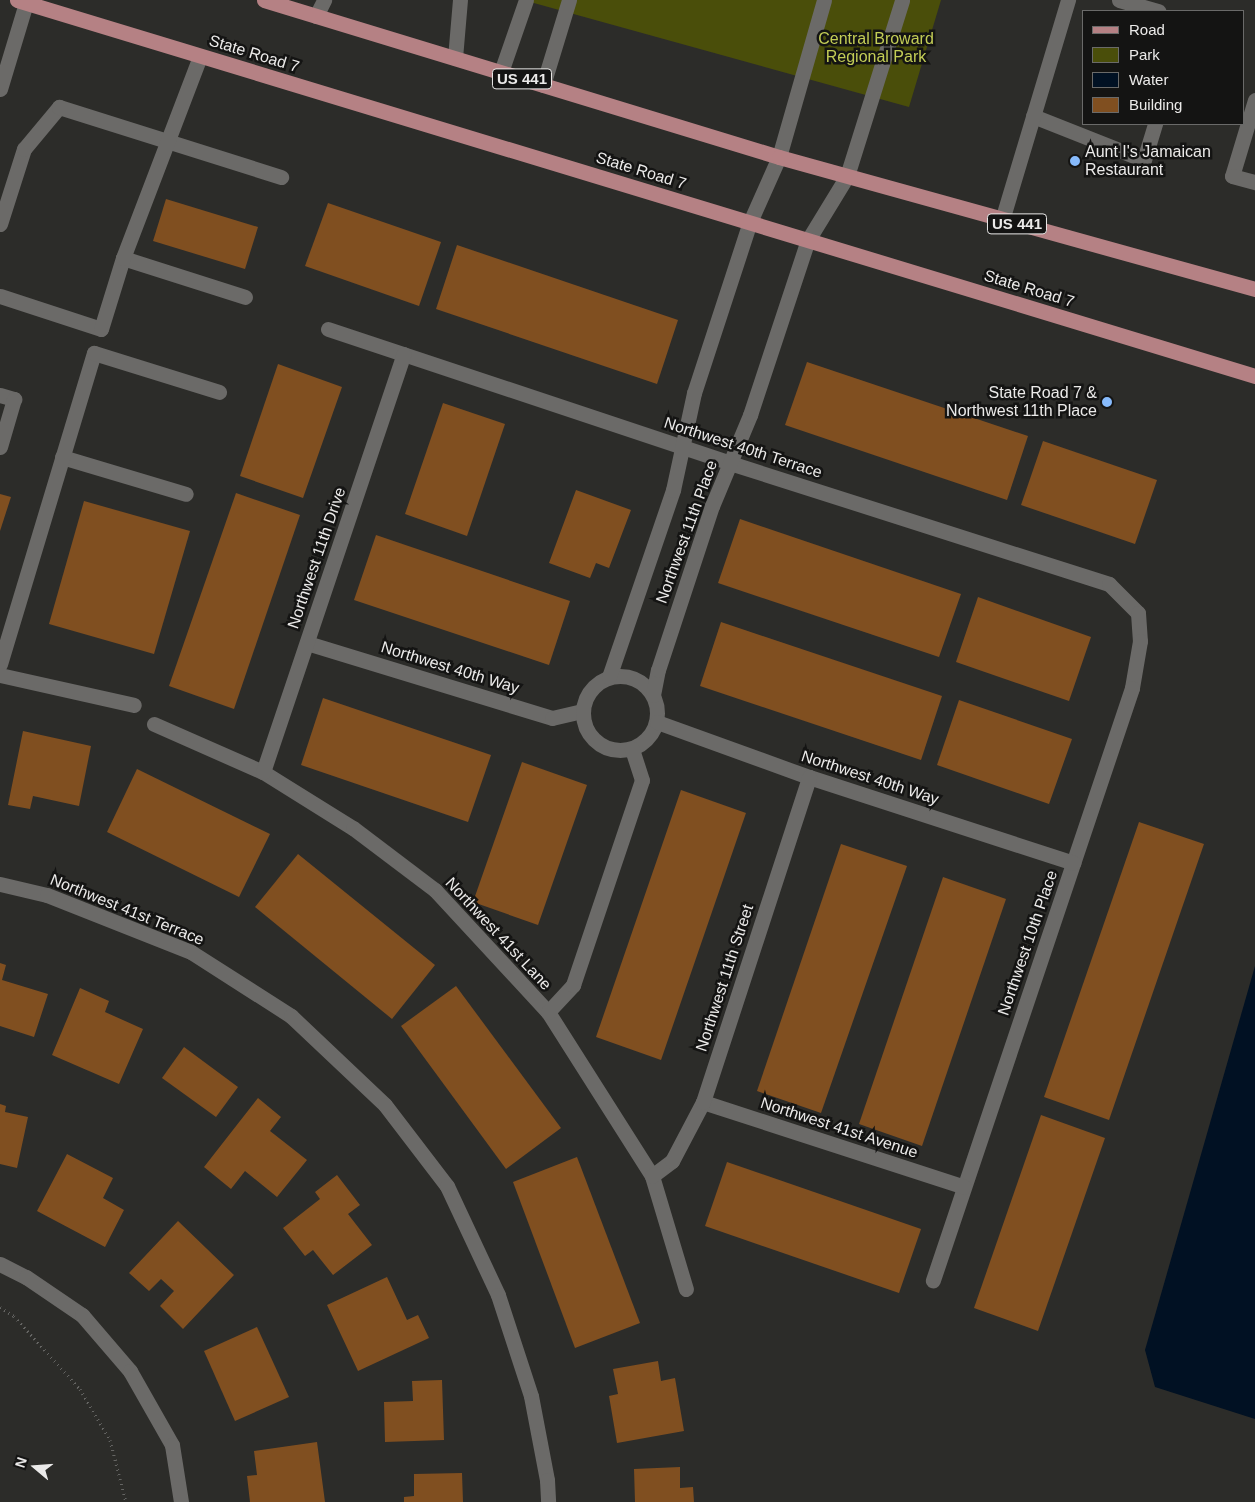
<!DOCTYPE html>
<html>
<head>
<meta charset="utf-8">
<style>
  body { margin:0 }
  #map { position:relative; width:1255px; height:1502px; overflow:hidden; background:#2c2c29; font-family:Arial,sans-serif }
  div>[style] { position:absolute }
  .green>* { inset:0; background:#4a4e0a }
  .water>* { inset:0; background:#011123 }
  .building>* { inset:0; background:#804f20 }
  .path>* { height:3px; margin-top:-1.5px; transform-origin:0; background:repeating-linear-gradient(90deg,#656563 0 1px,transparent 0 5px) }
  .lane>* { height:15px; margin:-7.5px; padding:0 7.5px; transform-origin:7.5px; border-radius:7.5px; background:#6b6a68 }
  .street>* { height:15px; margin:-7.5px; padding:0 7.5px; transform-origin:7.5px; border-radius:7.5px; background:#6b6a68 }
  .street>.ring { margin:-7.5px; padding:0; box-sizing:content-box; background:none; border:15px solid #6b6a68; border-radius:50% }
  .primary>* { height:15px; margin:-7.5px; padding:0 7.5px; transform-origin:7.5px; border-radius:7.5px; background:#b58184 }
  .dots>* { width:14px; height:14px; translate:-50% -50%; box-sizing:border-box; border:2px solid #141413; border-radius:50% }
  span { translate:-50% -50%; white-space:nowrap; text-align:center; line-height:1.15; -webkit-text-stroke:5px #141413; paint-order:stroke }
  .shield-label span { padding:1px 4px; background:#141413; border:1px solid; border-radius:4px; -webkit-text-stroke-width:0 }
  .shield-label { font-size:15px; color:#ebeae9; font-weight:700 }
  .park-label { font-size:16px; color:#c3cd56 }
  .street-label { font-size:16px; color:#ebeae9 }
  .poi-label { font-size:16px; color:#ebeae9 }
  .left { translate:0 -50%; text-align:left }
  .right { translate:-100% -50%; text-align:right }
  .legend { position:absolute; left:1082px; top:10px; width:162px; height:115px; box-sizing:border-box; background:#141413; border:1px solid #6a6a69; margin:0; padding:6px 9px; list-style:none; font-size:15px; color:#ebeae9 }
  .legend li { display:flex; align-items:center; gap:10px; height:25px }
  .legend b { width:25px; border:1px solid #6a6a69 }
  .north { position:absolute; left:10px; top:1442px; width:50px; height:50px; -webkit-text-stroke:4px #141413; paint-order:stroke; rotate:288deg; font-size:14px; font-weight:700; line-height:20px; text-align:center; color:#ebeae9 }
  .north::after { content:''; display:block; margin:auto; width:18px; height:22px; background:#ebeae9; clip-path:polygon(50% 0,100% 100%,50% 72%,0 100%) }
</style>
</head>
<body>
<div id="map">
  <div class="green">
    <div style="clip-path:polygon(523px 0,941px 0,909px 107px)"></div>
  </div>
  <div class="water">
    <div style="clip-path:polygon(1255px 966px,1255px 1419px,1155px 1387px,1145px 1350px)"></div>
  </div>
  <div class="building">
    <div style="clip-path:polygon(166px 199px,258px 227px,245px 269px,153px 241px)"></div>
    <div style="clip-path:polygon(328px 203px,441px 242px,419px 306px,305px 266px)"></div>
    <div style="clip-path:polygon(457px 245px,678px 320px,657px 384px,436px 309px)"></div>
    <div style="clip-path:polygon(807px 362px,1028px 436px,1007px 500px,785px 425px)"></div>
    <div style="clip-path:polygon(278px 364px,342px 387px,303px 498px,240px 476px)"></div>
    <div style="clip-path:polygon(443px 403px,505px 424px,467px 536px,405px 514px)"></div>
    <div style="clip-path:polygon(1043px 441px,1157px 480px,1135px 544px,1021px 505px)"></div>
    <div style="clip-path:polygon(576px 490px,631px 510px,609px 568px,596px 563px,590px 578px,549px 563px)"></div>
    <div style="clip-path:polygon(236px 493px,300px 515px,234px 709px,169px 686px)"></div>
    <div style="clip-path:polygon(0 494px,11px 497px,0 531px)"></div>
    <div style="clip-path:polygon(84px 501px,190px 531px,154px 654px,49px 624px)"></div>
    <div style="clip-path:polygon(740px 519px,961px 594px,939px 657px,718px 583px)"></div>
    <div style="clip-path:polygon(376px 535px,570px 601px,549px 665px,354px 600px)"></div>
    <div style="clip-path:polygon(978px 597px,1091px 637px,1069px 701px,956px 662px)"></div>
    <div style="clip-path:polygon(721px 622px,942px 696px,921px 760px,700px 686px)"></div>
    <div style="clip-path:polygon(323px 698px,491px 755px,468px 822px,301px 765px)"></div>
    <div style="clip-path:polygon(959px 700px,1072px 739px,1049px 804px,937px 765px)"></div>
    <div style="clip-path:polygon(23px 731px,91px 746px,79px 806px,33px 796px,30px 809px,8px 805px)"></div>
    <div style="clip-path:polygon(522px 762px,587px 785px,538px 925px,473px 902px)"></div>
    <div style="clip-path:polygon(137px 769px,270px 834px,239px 897px,107px 832px)"></div>
    <div style="clip-path:polygon(681px 790px,746px 813px,661px 1060px,596px 1037px)"></div>
    <div style="clip-path:polygon(1139px 822px,1204px 844px,1109px 1120px,1044px 1097px)"></div>
    <div style="clip-path:polygon(841px 844px,907px 866px,821px 1113px,757px 1091px)"></div>
    <div style="clip-path:polygon(298px 854px,435px 965px,392px 1019px,255px 907px)"></div>
    <div style="clip-path:polygon(943px 877px,1006px 899px,922px 1146px,859px 1124px)"></div>
    <div style="clip-path:polygon(0 963px,6px 965px,2px 980px,48px 994px,34px 1037px,0 1026px)"></div>
    <div style="clip-path:polygon(456px 986px,561px 1128px,506px 1169px,401px 1026px)"></div>
    <div style="clip-path:polygon(80px 988px,109px 1001px,105px 1012px,143px 1029px,119px 1084px,52px 1055px)"></div>
    <div style="clip-path:polygon(184px 1047px,238px 1087px,216px 1117px,162px 1078px)"></div>
    <div style="clip-path:polygon(258px 1098px,281px 1117px,270px 1131px,307px 1160px,277px 1197px,245px 1171px,231px 1189px,204px 1167px)"></div>
    <div style="clip-path:polygon(0 1104px,6px 1106px,5px 1112px,28px 1117px,17px 1168px,0 1164px)"></div>
    <div style="clip-path:polygon(1041px 1115px,1105px 1138px,1038px 1331px,974px 1308px)"></div>
    <div style="clip-path:polygon(67px 1154px,113px 1178px,103px 1198px,124px 1210px,105px 1247px,37px 1211px)"></div>
    <div style="clip-path:polygon(577px 1157px,640px 1323px,575px 1348px,513px 1182px)"></div>
    <div style="clip-path:polygon(727px 1162px,921px 1229px,899px 1293px,705px 1226px)"></div>
    <div style="clip-path:polygon(337px 1175px,360px 1205px,348px 1214px,372px 1245px,333px 1275px,313px 1250px,305px 1256px,283px 1228px,320px 1199px,315px 1192px)"></div>
    <div style="clip-path:polygon(178px 1221px,234px 1275px,183px 1329px,160px 1306px,174px 1291px,161px 1279px,149px 1291px,129px 1273px)"></div>
    <div style="clip-path:polygon(387px 1277px,407px 1320px,418px 1315px,429px 1338px,358px 1371px,327px 1305px)"></div>
    <div style="clip-path:polygon(257px 1327px,289px 1397px,235px 1421px,204px 1351px)"></div>
    <div style="clip-path:polygon(658px 1361px,661px 1381px,675px 1378px,684px 1431px,617px 1443px,609px 1396px,618px 1394px,613px 1369px)"></div>
    <div style="clip-path:polygon(442px 1380px,444px 1440px,385px 1442px,384px 1402px,413px 1401px,412px 1381px)"></div>
    <div style="clip-path:polygon(317px 1442px,325px 1502px,250px 1502px,247px 1476px,257px 1475px,254px 1451px)"></div>
    <div style="clip-path:polygon(680px 1467px,680px 1488px,693px 1487px,694px 1502px,635px 1502px,634px 1469px)"></div>
    <div style="clip-path:polygon(462px 1473px,463px 1502px,404px 1502px,404px 1497px,414px 1496px,414px 1474px)"></div>
  </div>
  <div class="path">
    <div style="left:0;top:1307px;width:17px;rotate:33deg"></div>
    <div style="left:14px;top:1316px;width:98px;rotate:47.9deg"></div>
    <div style="left:80px;top:1389px;width:59px;rotate:59.5deg"></div>
    <div style="left:110px;top:1440px;width:64px;rotate:75.5deg"></div>
  </div>
  <div class="lane">
    <div style="left:1119px;top:0;width:41px;rotate:15.8deg"></div>
    <div style="left:316px;top:16px;width:18px;rotate:-63deg"></div>
    <div style="left:455px;top:58px;width:58px;rotate:-85.1deg"></div>
    <div style="left:501px;top:72px;width:76px;rotate:-70.9deg"></div>
    <div style="left:543px;top:85px;width:89px;rotate:-73deg"></div>
    <div style="left:0;top:89px;width:90px;rotate:-73.2deg"></div>
    <div style="left:1255px;top:100px;width:79px;rotate:106.8deg"></div>
    <div style="left:1232px;top:176px;width:24px;rotate:15deg"></div>
    <div style="left:1033px;top:116px;width:119px;rotate:21.6deg"></div>
    <div style="left:1144px;top:160px;width:38px;rotate:-73deg"></div>
    <div style="left:1002px;top:220px;width:230px;rotate:-73.3deg"></div>
    <div style="left:750px;top:222px;width:71px;rotate:-66deg"></div>
    <div style="left:779px;top:157px;width:163px;rotate:-74deg"></div>
    <div style="left:0;top:224px;width:79px;rotate:-72.3deg"></div>
    <div style="left:24px;top:149px;width:55px;rotate:-50.2deg"></div>
    <div style="left:59px;top:107px;width:233px;rotate:17.5deg"></div>
    <div style="left:808px;top:240px;width:75px;rotate:-58.6deg"></div>
    <div style="left:847px;top:176px;width:184px;rotate:-72.6deg"></div>
    <div style="left:123px;top:258px;width:128px;rotate:17.7deg"></div>
    <div style="left:0;top:296px;width:106px;rotate:18.1deg"></div>
    <div style="left:101px;top:329px;width:74px;rotate:-72.8deg"></div>
    <div style="left:123px;top:258px;width:216px;rotate:-69.1deg"></div>
    <div style="left:0;top:395px;width:15px;rotate:16deg"></div>
    <div style="left:14px;top:399px;width:50px;rotate:106.3deg"></div>
    <div style="left:62px;top:457px;width:129px;rotate:16.6deg"></div>
    <div style="left:0;top:664px;width:325px;rotate:-73.2deg"></div>
    <div style="left:94px;top:353px;width:131px;rotate:17.3deg"></div>
    <div style="left:0;top:675px;width:137px;rotate:12.6deg"></div>
  </div>
  <div class="street">
    <div style="left:328px;top:329px;width:424px;rotate:18.4deg"></div>
    <div style="left:730px;top:463px;width:398px;rotate:17.7deg"></div>
    <div style="left:1109px;top:584px;width:41px;rotate:45deg"></div>
    <div style="left:1138px;top:613px;width:28px;rotate:86deg"></div>
    <div style="left:1140px;top:641px;width:48px;rotate:99.7deg"></div>
    <div style="left:1132px;top:688px;width:625px;rotate:108.58deg"></div>
    <div style="left:307px;top:643px;width:256px;rotate:17deg"></div>
    <div style="left:552px;top:718px;width:32px;rotate:-13deg"></div>
    <div class="ring" style="left:583px;top:676px;width:59px;height:59px"></div>
    <div style="left:609px;top:677px;width:198px;rotate:-71.1deg"></div>
    <div style="left:673px;top:490px;width:99px;rotate:-77.8deg"></div>
    <div style="left:694px;top:393px;width:180px;rotate:-71.9deg"></div>
    <div style="left:653px;top:695px;width:25px;rotate:-79deg"></div>
    <div style="left:658px;top:670px;width:173px;rotate:-71.8deg"></div>
    <div style="left:712px;top:506px;width:99px;rotate:-67.3deg"></div>
    <div style="left:750px;top:415px;width:184px;rotate:-71.7deg"></div>
    <div style="left:657px;top:722px;width:162px;rotate:19.9deg"></div>
    <div style="left:809px;top:777px;width:278px;rotate:18deg"></div>
    <div style="left:154px;top:724px;width:119px;rotate:23.8deg"></div>
    <div style="left:263px;top:772px;width:106px;rotate:31.9deg"></div>
    <div style="left:353px;top:828px;width:103px;rotate:37.1deg"></div>
    <div style="left:435px;top:890px;width:166px;rotate:47.2deg"></div>
    <div style="left:548px;top:1012px;width:194px;rotate:57.6deg"></div>
    <div style="left:652px;top:1176px;width:118px;rotate:73.3deg"></div>
    <div style="left:263px;top:772px;width:441px;rotate:-71.4deg"></div>
    <div style="left:0;top:884px;width:48px;rotate:13.2deg"></div>
    <div style="left:47px;top:895px;width:155px;rotate:21.6deg"></div>
    <div style="left:191px;top:952px;width:119px;rotate:32.6deg"></div>
    <div style="left:291px;top:1016px;width:129px;rotate:43.4deg"></div>
    <div style="left:385px;top:1105px;width:102px;rotate:52.6deg"></div>
    <div style="left:447px;top:1186px;width:120px;rotate:64.9deg"></div>
    <div style="left:498px;top:1295px;width:106px;rotate:71.9deg"></div>
    <div style="left:531px;top:1396px;width:86px;rotate:79.2deg"></div>
    <div style="left:547px;top:1480px;width:22px;rotate:87deg"></div>
    <div style="left:548px;top:1012px;width:37px;rotate:-47deg"></div>
    <div style="left:573px;top:985px;width:216px;rotate:-71.4deg"></div>
    <div style="left:642px;top:780px;width:33px;rotate:-108deg"></div>
    <div style="left:703px;top:1102px;width:274px;rotate:18deg"></div>
    <div style="left:652px;top:1176px;width:25px;rotate:-37deg"></div>
    <div style="left:672px;top:1161px;width:67px;rotate:-62.3deg"></div>
    <div style="left:703px;top:1102px;width:342px;rotate:-71.9deg"></div>
    <div style="left:0;top:1264px;width:29px;rotate:27deg"></div>
    <div style="left:26px;top:1277px;width:68px;rotate:34.2deg"></div>
    <div style="left:82px;top:1315px;width:74px;rotate:49.4deg"></div>
    <div style="left:130px;top:1371px;width:85px;rotate:60.4deg"></div>
    <div style="left:172px;top:1445px;width:58px;rotate:81deg"></div>
  </div>
  <div class="primary">
    <div style="left:17px;top:0;width:1294px;rotate:16.89deg"></div>
    <div style="left:264px;top:0;width:538px;rotate:16.95deg"></div>
    <div style="left:779px;top:157px;width:494px;rotate:15.5deg"></div>
  </div>
  <div class="dots">
    <div style="left:1075px;top:161px;background:#87bbfc"></div>
    <div style="left:1107px;top:402px;background:#87bbfc"></div>
  </div>
  <div class="shield-label">
    <span style="left:522px;top:79px">US 441</span>
    <span style="left:1017px;top:224px">US 441</span>
  </div>
  <div class="park-label">
    <span style="left:876px;top:48px">Central Broward<br>Regional Park</span>
  </div>
  <div class="street-label">
    <span style="left:254px;top:54px;rotate:17deg">State Road 7</span>
    <span style="left:641px;top:171px;rotate:17deg">State Road 7</span>
    <span style="left:1029px;top:289px;rotate:17deg">State Road 7</span>
    <span style="left:743px;top:448px;rotate:18deg">Northwest 40th Terrace</span>
    <span style="left:687px;top:532px;rotate:-70deg">Northwest 11th Place</span>
    <span style="left:317px;top:558px;rotate:-71deg">Northwest 11th Drive</span>
    <span style="left:450px;top:668px;rotate:17deg">Northwest 40th Way</span>
    <span style="left:870px;top:778px;rotate:18deg">Northwest 40th Way</span>
    <span style="left:127px;top:910px;rotate:22deg">Northwest 41st Terrace</span>
    <span style="left:498px;top:934px;rotate:47deg">Northwest 41st Lane</span>
    <span style="left:1028px;top:943px;rotate:-71deg">Northwest 10th Place</span>
    <span style="left:725px;top:978px;rotate:-72deg">Northwest 11th Street</span>
    <span style="left:839px;top:1128px;rotate:18deg">Northwest 41st Avenue</span>
  </div>
  <div class="poi-label">
    <span class="left" style="left:1085px;top:161px">Aunt I's Jamaican<br>Restaurant</span>
    <span class="right" style="left:1097px;top:402px">State Road 7 &amp;<br>Northwest 11th Place</span>
  </div>
  <ul class="legend">
  <li><b style="height:6px;background:#b58184"></b>Road</li>
  <li><b style="height:14px;background:#4a4e0a"></b>Park</li>
  <li><b style="height:14px;background:#011123"></b>Water</li>
  <li><b style="height:14px;background:#804f20"></b>Building</li>
  </ul>
  <div class="north">N</div>
</div>
</body>
</html>
